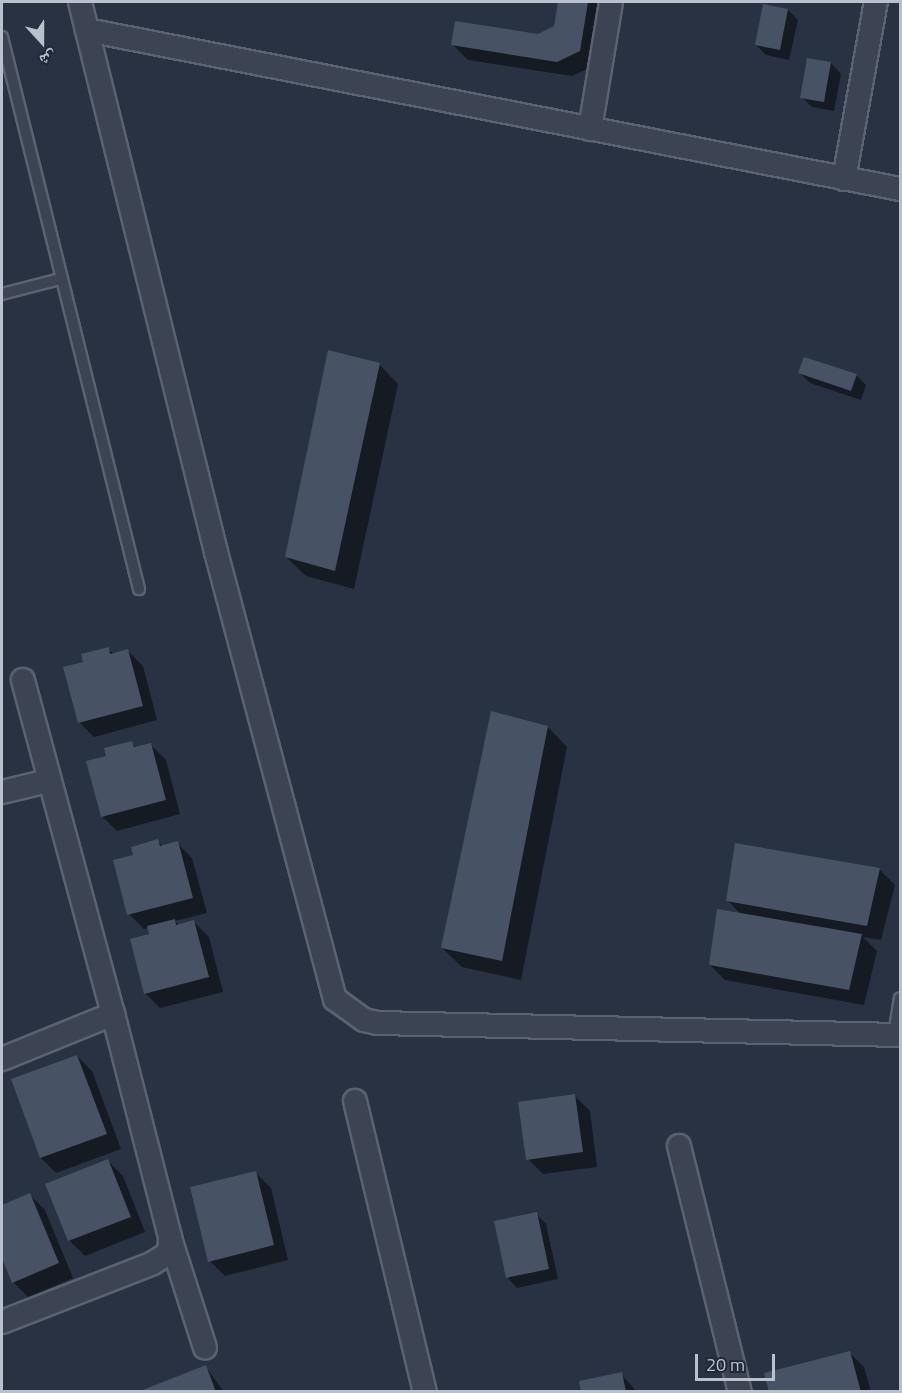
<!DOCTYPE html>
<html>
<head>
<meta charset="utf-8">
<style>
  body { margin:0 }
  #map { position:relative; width:902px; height:1393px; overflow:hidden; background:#283243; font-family:"Titillium Web","Noto Naskh Arabic",sans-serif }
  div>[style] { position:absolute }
  .shadow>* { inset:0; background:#0007 }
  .building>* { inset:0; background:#475265 }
  .roads { filter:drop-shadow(2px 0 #5b6270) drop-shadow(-2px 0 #5b6270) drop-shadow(0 2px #5b6270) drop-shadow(0 -2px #5b6270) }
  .service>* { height:10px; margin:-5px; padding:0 5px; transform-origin:5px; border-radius:5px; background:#3c4453 }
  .minor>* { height:22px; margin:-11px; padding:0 11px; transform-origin:11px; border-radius:11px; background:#3c4453 }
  span { translate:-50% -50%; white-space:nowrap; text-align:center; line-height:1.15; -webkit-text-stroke:4.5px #212938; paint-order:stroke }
  .frame { position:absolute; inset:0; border:3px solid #bac0cc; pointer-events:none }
  .north { position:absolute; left:12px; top:12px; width:60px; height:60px; -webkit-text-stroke:4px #212938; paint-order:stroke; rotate:159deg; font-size:16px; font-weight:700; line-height:24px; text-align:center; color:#bac0cc }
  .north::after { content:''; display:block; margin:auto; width:21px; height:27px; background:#bac0cc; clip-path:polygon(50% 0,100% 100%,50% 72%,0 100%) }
  .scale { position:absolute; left:695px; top:1354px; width:80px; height:27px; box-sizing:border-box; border:3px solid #bac0cc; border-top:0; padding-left:8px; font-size:18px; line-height:21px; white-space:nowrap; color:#bac0cc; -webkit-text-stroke:4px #212938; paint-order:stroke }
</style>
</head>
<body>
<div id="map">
  <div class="shadow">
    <div style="clip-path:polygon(560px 2px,605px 2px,594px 66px,572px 76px,468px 60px,453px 45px,539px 36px,556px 27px)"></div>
    <div style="clip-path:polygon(788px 10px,798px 20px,789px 60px,766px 55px,756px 45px)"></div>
    <div style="clip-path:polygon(831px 63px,841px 74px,834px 111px,812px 107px,802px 97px)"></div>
    <div style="clip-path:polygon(379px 364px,398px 384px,354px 589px,306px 576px,286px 557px)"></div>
    <div style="clip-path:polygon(800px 373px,856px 375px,866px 385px,861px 400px,810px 383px)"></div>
    <div style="clip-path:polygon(108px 649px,114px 654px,128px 651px,143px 666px,157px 720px,94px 737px,79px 722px)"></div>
    <div style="clip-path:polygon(548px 727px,567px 747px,521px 980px,462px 967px,442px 948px)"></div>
    <div style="clip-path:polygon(132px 743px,137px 748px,151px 745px,166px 760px,180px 814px,117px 831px,102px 816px)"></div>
    <div style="clip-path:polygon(158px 841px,163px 847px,177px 843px,192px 858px,207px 913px,175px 921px,180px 926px,194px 922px,209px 937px,223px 992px,160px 1008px,145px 993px,149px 928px,144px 929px,129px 914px,135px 856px)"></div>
    <div style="clip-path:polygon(737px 845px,880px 870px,895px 885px,881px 940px,863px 937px,877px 951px,864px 1005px,725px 980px,710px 965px,742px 915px,728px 901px)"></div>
    <div style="clip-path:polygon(77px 1056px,92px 1071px,121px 1149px,56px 1173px,41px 1158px,13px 1080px)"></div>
    <div style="clip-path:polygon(575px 1096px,590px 1111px,597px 1167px,543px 1174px,528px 1159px)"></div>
    <div style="clip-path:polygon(108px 1161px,123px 1176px,145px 1232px,85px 1256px,70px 1241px,47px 1185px)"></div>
    <div style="clip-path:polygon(255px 1172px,271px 1188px,288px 1260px,225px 1276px,210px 1261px)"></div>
    <div style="clip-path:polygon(30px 1195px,45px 1210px,73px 1278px,28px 1297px,13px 1282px,2px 1254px,2px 1206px)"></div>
    <div style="clip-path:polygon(536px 1214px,546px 1224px,558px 1279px,517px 1288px,507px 1277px)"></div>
    <div style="clip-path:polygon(849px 1352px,864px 1367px,871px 1392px,770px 1392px)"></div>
    <div style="clip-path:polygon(206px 1367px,224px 1392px,144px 1392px)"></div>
    <div style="clip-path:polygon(621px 1374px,637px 1392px,583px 1392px)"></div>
  </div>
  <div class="building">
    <div style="clip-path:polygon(558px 2px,588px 2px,580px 51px,557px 62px,451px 45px,455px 21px,538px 34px,554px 26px)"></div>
    <div style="clip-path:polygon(763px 4px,788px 9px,780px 50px,755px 45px)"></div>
    <div style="clip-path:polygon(807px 58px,831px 62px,824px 102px,800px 98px)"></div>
    <div style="clip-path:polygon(328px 350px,380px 363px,335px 571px,285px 557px)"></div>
    <div style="clip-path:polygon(804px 357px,857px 374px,851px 391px,798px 373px)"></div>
    <div style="clip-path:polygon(109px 647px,110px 654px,128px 649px,143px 706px,78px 723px,63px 667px,83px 662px,81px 654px)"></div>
    <div style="clip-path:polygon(491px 711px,548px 726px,502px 961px,441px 948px)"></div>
    <div style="clip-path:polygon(132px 741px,134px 747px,151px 743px,166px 800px,101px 817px,86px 761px,106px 756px,104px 748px)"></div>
    <div style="clip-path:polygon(158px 839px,160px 846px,178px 841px,193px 898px,127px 915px,113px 860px,133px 855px,131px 847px)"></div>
    <div style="clip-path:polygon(735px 843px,880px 868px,867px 926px,726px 901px)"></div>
    <div style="clip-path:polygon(717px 909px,862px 934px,849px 990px,709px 965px)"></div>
    <div style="clip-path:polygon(175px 919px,176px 925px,194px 920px,209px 977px,144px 994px,130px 939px,149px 934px,147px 926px)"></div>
    <div style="clip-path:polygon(77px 1055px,107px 1134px,40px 1158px,11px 1079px)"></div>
    <div style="clip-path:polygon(575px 1094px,583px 1152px,526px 1160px,518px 1102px)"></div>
    <div style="clip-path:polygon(108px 1159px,131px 1217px,68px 1241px,45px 1184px)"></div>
    <div style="clip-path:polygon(256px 1171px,274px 1245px,208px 1262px,190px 1187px)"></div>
    <div style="clip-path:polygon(30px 1193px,59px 1263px,12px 1283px,2px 1258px,2px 1205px)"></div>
    <div style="clip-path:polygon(537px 1212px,549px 1269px,506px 1278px,494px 1221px)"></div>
    <div style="clip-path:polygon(850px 1351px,861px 1392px,769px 1392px,764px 1373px)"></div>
    <div style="clip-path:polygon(206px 1365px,216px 1392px,140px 1392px,140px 1391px)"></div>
    <div style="clip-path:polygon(622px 1372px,626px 1392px,581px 1392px,579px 1381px)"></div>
  </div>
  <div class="roads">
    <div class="service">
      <div style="left:2px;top:37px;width:569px;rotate:76.06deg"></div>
      <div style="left:2px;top:294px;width:60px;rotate:-14.5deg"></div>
      <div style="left:894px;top:1035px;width:37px;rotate:-81deg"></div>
    </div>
    <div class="minor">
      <div style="left:80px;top:2px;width:567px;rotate:76.11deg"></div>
      <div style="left:216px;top:552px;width:463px;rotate:75.1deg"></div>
      <div style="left:335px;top:999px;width:36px;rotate:36deg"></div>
      <div style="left:364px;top:1020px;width:14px;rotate:12deg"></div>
      <div style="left:378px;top:1023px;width:522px;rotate:1.32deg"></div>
      <div style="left:87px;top:30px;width:828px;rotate:11.07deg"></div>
      <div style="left:590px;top:129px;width:129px;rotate:-80.6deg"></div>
      <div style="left:844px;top:179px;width:180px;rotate:-79.8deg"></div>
      <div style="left:2px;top:792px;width:47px;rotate:-13.4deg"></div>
      <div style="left:2px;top:1059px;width:120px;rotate:-22.1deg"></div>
      <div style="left:355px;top:1101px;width:299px;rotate:76.5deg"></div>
      <div style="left:679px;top:1146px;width:253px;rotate:76.1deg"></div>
      <div style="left:170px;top:1238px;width:115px;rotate:72.3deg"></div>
      <div style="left:2px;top:1322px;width:162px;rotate:-21.3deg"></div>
      <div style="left:153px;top:1263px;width:19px;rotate:-32deg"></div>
      <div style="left:169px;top:1253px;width:16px;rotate:-86deg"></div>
      <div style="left:170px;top:1237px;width:230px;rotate:-104.3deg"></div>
      <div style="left:113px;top:1014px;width:346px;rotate:-105.1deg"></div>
    </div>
  </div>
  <div class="frame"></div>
  <div class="north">ش</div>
  <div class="scale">20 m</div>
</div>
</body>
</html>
